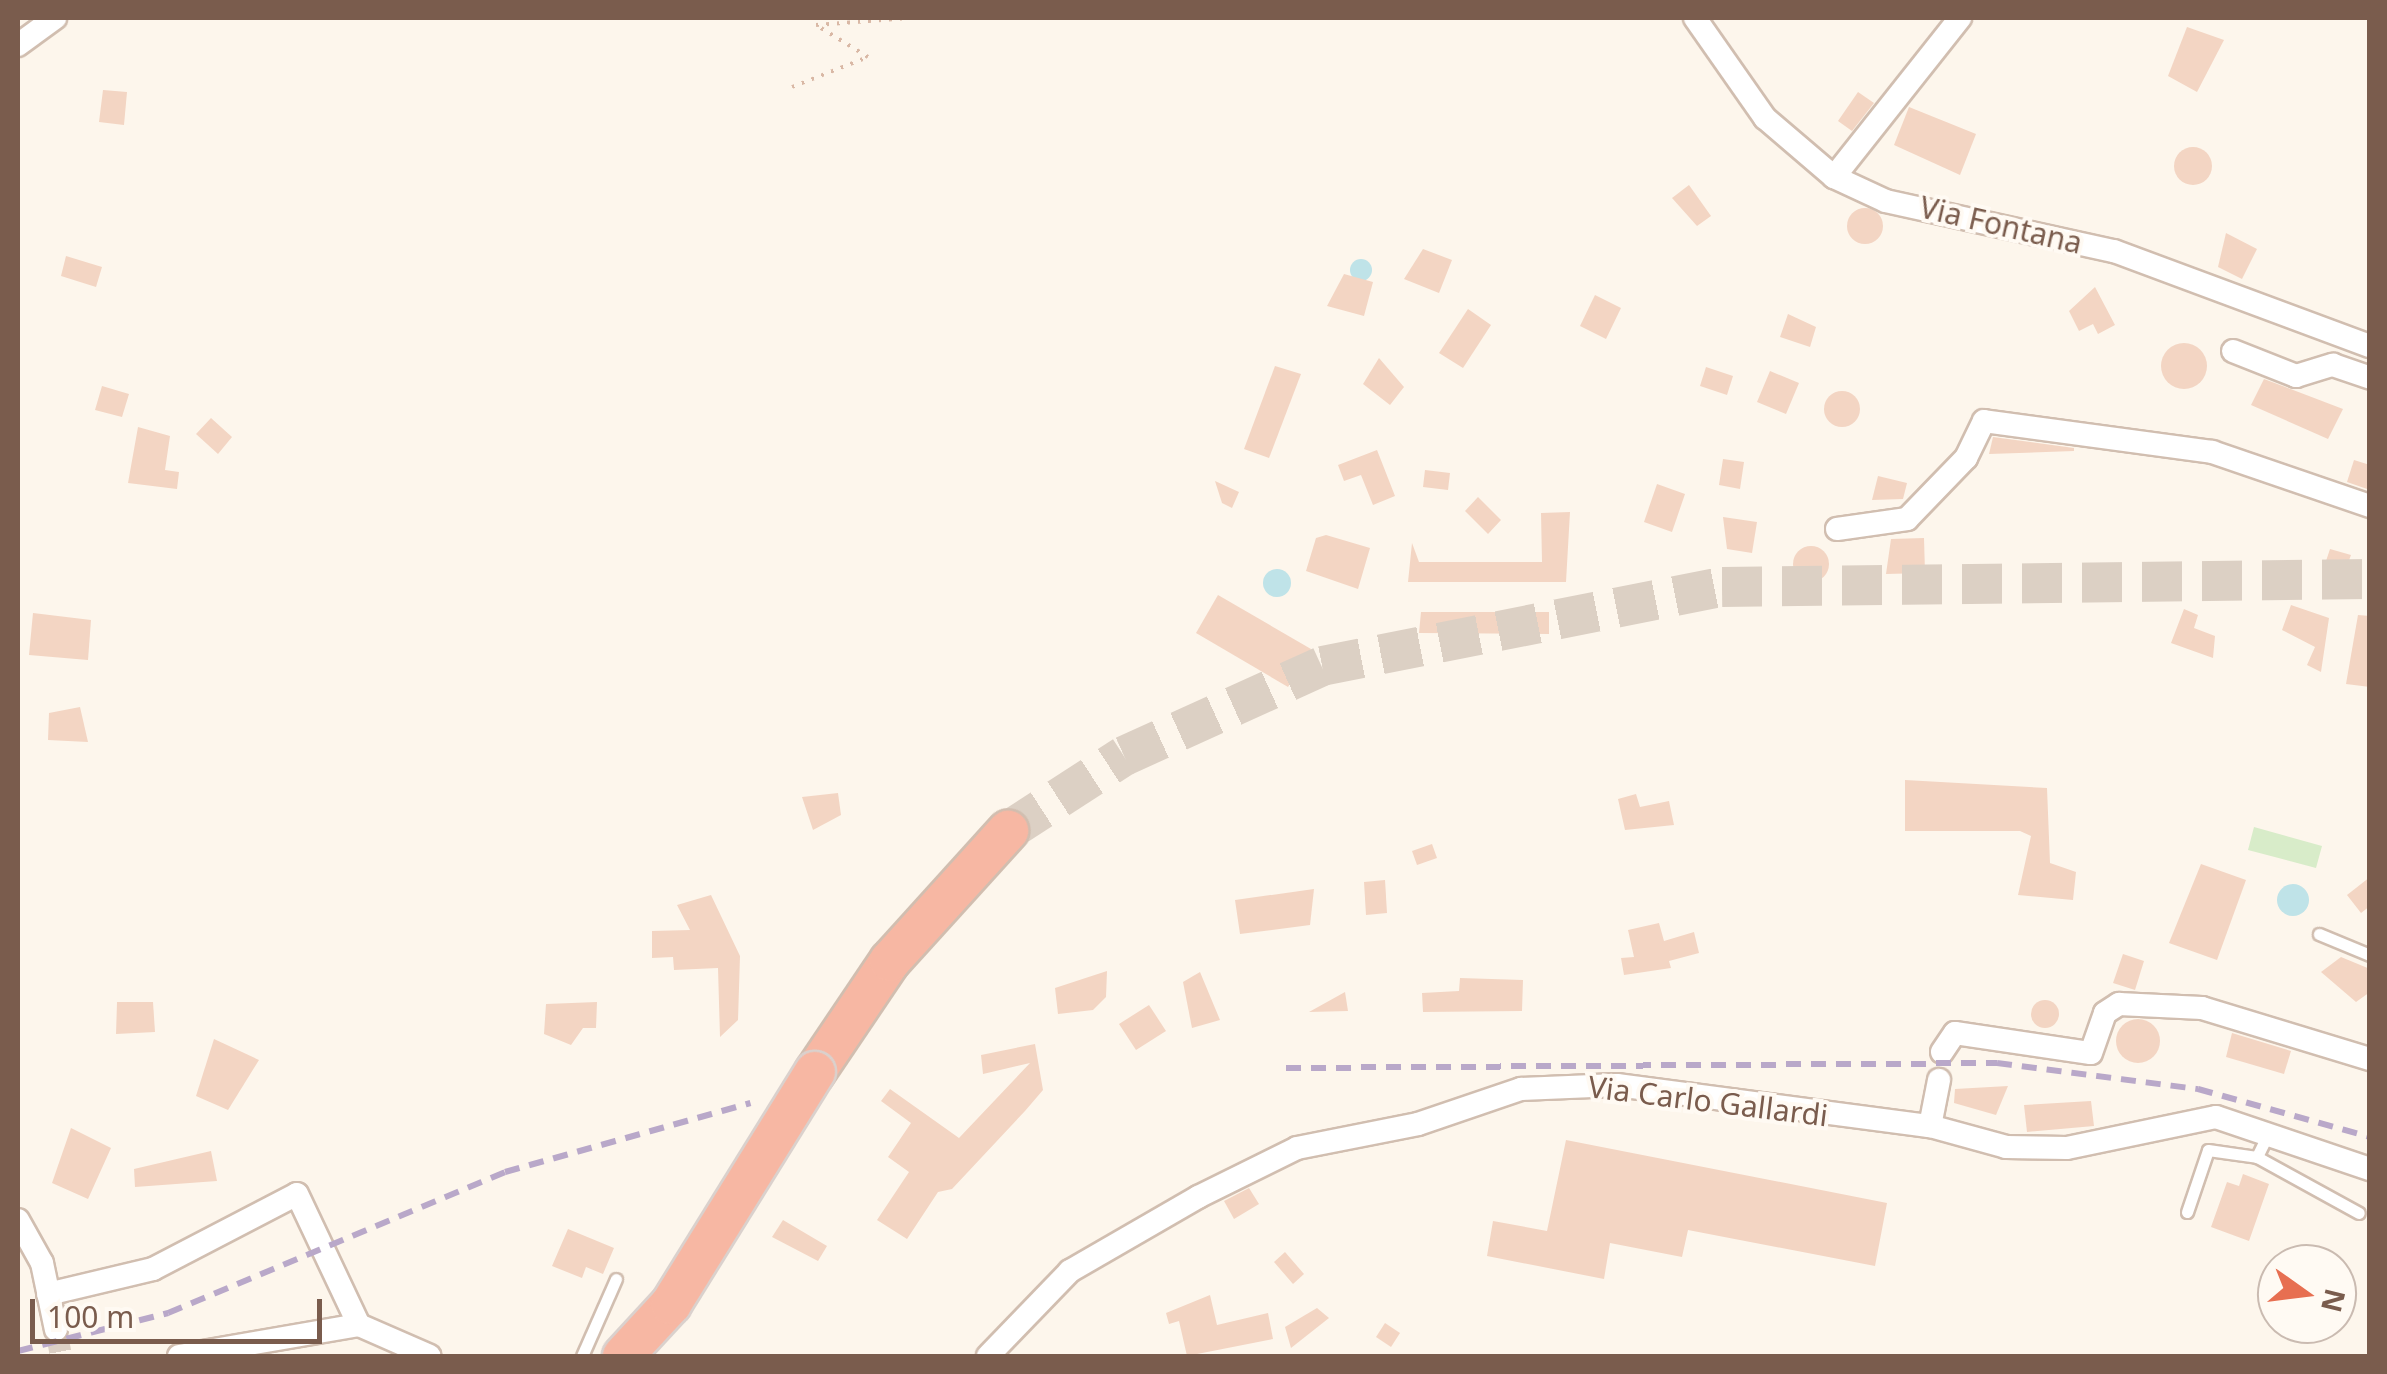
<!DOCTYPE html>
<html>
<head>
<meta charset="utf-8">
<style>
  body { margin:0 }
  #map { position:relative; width:2387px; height:1374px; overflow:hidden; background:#fdf6ec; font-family:"Noto Sans",sans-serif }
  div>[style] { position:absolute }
  .green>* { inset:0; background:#d8ecc9 }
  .water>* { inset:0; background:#bfe3e8 }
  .round { border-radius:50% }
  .building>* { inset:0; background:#f3d5c3 }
  .minor-tunnel>* { height:22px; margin-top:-11px; transform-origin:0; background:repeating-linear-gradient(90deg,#dcd0c4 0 22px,transparent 0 33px) }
  .motorway-tunnel>* { height:40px; margin-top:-20px; transform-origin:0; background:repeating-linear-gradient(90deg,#dcd0c4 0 40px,transparent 0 60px) }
  .path>* { height:4px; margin-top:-2px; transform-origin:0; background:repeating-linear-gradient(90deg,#d9b8a5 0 2.5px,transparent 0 10.5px) }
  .roads { filter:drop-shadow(2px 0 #d1beb0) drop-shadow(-2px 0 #d1beb0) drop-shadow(0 2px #d1beb0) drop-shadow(0 -2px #d1beb0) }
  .service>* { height:11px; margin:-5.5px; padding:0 5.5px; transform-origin:5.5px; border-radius:5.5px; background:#fff }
  .minor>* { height:22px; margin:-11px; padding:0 11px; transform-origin:11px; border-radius:11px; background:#fff }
  .motorway>* { height:40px; margin:-20px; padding:0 20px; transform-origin:20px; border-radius:20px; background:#f7b7a3 }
  .rail>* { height:6px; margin-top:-3px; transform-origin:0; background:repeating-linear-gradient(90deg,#b9a8c9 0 15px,transparent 0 25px) }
  .bridges { filter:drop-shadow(2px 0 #dad1cd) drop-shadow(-2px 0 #dad1cd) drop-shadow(0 2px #dad1cd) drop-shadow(0 -2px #dad1cd) }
  .motorway-bridge>* { height:40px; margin:-20px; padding:0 20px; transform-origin:20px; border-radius:20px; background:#f7b7a3 }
  span { translate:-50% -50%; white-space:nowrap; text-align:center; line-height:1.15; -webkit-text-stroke:8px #fffaf3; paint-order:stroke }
  .street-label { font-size:30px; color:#7a5c4d }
  .frame { position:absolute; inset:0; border:20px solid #7a5c4d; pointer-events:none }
  .north { position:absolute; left:2257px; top:1244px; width:100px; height:100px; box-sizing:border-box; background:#fffaf3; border:2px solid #cabbb1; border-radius:50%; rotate:104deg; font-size:28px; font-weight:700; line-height:40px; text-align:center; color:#7a5c4d }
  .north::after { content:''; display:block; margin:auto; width:35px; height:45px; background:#e76f51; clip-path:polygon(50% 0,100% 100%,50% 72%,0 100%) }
  .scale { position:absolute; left:30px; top:1299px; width:292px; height:45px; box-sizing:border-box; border:5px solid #7a5c4d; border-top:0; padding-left:12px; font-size:30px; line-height:35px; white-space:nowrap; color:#7a5c4d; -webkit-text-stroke:8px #fffaf3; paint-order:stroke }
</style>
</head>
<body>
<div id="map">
  <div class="green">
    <div style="clip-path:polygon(2254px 827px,2322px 846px,2316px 868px,2248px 850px)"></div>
  </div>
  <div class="water">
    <div class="round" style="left:1350px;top:259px;width:22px;height:22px"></div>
    <div class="round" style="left:1263px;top:569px;width:28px;height:28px"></div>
    <div class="round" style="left:2277px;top:884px;width:32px;height:32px"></div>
  </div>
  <div class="building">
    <div style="clip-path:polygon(2187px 27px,2224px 40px,2197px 92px,2168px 76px)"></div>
    <div style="clip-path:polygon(103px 90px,127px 92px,124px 125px,99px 122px)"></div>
    <div style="clip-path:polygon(1858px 92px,1874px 103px,1852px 131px,1838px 121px)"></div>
    <div style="clip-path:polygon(1909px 107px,1976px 134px,1960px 175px,1894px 145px)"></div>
    <div class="round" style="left:2174px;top:147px;width:38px;height:38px"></div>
    <div style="clip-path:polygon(1689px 185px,1711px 216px,1697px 226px,1672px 198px)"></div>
    <div class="round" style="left:1847px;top:208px;width:36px;height:36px"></div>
    <div style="clip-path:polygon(2226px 233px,2257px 249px,2242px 279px,2218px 267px)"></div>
    <div style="clip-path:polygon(1423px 249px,1452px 260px,1439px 293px,1404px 279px)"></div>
    <div style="clip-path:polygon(66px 256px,102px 267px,96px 287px,61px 276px)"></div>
    <div style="clip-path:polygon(1344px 274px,1373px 282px,1364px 316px,1327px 306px)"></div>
    <div style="clip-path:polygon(2095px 287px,2115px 325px,2098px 334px,2093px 324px,2079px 331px,2069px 311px)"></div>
    <div style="clip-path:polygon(1595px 295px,1621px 308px,1606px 339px,1580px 326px)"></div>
    <div style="clip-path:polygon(1468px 309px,1491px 325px,1463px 368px,1439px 353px)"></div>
    <div style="clip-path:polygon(1788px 314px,1816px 327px,1810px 347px,1780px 337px)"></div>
    <div class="round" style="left:2161px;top:343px;width:46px;height:46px"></div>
    <div style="clip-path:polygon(1379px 358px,1404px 387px,1390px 405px,1363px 384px)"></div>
    <div style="clip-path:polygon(1275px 366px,1301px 374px,1269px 458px,1244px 449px)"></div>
    <div style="clip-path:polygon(1706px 367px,1733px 376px,1727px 395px,1700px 386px)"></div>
    <div style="clip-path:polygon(1770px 371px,1799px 383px,1786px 414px,1757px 402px)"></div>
    <div style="clip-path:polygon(2264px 379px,2343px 409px,2328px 439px,2251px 405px)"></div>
    <div style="clip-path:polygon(102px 386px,129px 394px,122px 417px,95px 410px)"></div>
    <div class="round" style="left:1824px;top:391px;width:36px;height:36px"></div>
    <div style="clip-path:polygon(211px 418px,232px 437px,218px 454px,196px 434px)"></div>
    <div style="clip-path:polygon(138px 427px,170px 436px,165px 470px,179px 472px,177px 489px,128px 483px)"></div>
    <div style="clip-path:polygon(1993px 437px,2074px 448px,2074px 451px,1989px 454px)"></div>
    <div style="clip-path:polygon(1377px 450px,1395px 496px,1373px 505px,1361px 475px,1344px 481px,1338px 465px)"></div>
    <div style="clip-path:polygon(1723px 459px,1744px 462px,1740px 489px,1719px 485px)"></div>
    <div style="clip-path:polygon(2354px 460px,2370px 465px,2370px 490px,2347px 482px)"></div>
    <div style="clip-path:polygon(1425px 470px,1450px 473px,1448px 490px,1423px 487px)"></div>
    <div style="clip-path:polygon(1878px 476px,1907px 483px,1903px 499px,1872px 500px)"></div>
    <div style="clip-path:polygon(1215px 481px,1239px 492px,1232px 508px,1222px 503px)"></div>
    <div style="clip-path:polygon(1657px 484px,1685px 494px,1672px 532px,1644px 522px)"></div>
    <div style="clip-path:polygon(1478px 497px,1501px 520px,1488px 534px,1465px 511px)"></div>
    <div style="clip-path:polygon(1570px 512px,1566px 582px,1408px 582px,1412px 543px,1419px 562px,1542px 562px,1541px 513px)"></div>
    <div style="clip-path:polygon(1723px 517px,1757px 522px,1752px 553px,1727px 549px)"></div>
    <div style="clip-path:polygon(1326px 535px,1370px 548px,1358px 589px,1306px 571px,1316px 538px)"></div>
    <div style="clip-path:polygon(1924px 538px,1925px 573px,1886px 574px,1891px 539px)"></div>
    <div class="round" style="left:1793px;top:546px;width:36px;height:36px"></div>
    <div style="clip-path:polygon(2330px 549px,2351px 555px,2344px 574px,2324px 567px)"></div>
    <div style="clip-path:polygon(1218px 595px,1311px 649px,1288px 687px,1196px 633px)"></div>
    <div style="clip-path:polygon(2291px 605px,2329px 618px,2321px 672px,2307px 665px,2315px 647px,2282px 630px)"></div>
    <div style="clip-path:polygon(2184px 609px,2198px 615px,2194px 628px,2215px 636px,2213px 658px,2171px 643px)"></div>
    <div style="clip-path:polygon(1421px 612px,1549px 612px,1549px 634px,1419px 633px)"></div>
    <div style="clip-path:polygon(33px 613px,91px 620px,88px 660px,29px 655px)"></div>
    <div style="clip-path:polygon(2358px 615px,2370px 616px,2370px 687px,2346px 684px)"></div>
    <div style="clip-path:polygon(80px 707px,88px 742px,48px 740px,49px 713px)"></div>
    <div style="clip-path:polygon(1905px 780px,2047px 788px,2050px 863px,2076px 872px,2073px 900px,2018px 895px,2031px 836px,2020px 831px,1905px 831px)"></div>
    <div style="clip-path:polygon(838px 793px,841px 815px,813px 830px,802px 797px)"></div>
    <div style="clip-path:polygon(1636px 794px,1640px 807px,1669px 801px,1674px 825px,1625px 830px,1618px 799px)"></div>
    <div style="clip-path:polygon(1432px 844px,1437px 858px,1417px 865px,1412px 851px)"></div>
    <div style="clip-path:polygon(2201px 864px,2246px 880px,2217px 960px,2169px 943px)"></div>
    <div style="clip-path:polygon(2370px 877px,2370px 906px,2361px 913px,2347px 895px)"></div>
    <div style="clip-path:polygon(1385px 880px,1387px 913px,1366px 915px,1364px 882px)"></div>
    <div style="clip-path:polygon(1314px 889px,1310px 925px,1240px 934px,1235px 900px)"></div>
    <div style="clip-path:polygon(711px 895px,740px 956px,738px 1020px,720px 1037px,718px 968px,674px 970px,673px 957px,652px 958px,652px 931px,690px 930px,677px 905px)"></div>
    <div style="clip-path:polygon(1659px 923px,1664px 941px,1694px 932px,1699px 953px,1669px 961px,1671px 968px,1624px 975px,1621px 958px,1634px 957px,1628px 930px)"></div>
    <div style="clip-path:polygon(2123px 954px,2144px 961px,2135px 990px,2113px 983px)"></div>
    <div style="clip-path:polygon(2341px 957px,2370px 969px,2370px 992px,2356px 1002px,2321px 972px)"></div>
    <div style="clip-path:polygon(1107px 971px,1106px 997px,1093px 1010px,1058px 1014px,1055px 988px)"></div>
    <div style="clip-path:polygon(1200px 972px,1220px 1020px,1192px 1028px,1183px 982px)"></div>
    <div style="clip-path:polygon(1460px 978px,1523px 980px,1522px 1011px,1423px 1012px,1422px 993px,1459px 991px)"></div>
    <div style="clip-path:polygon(1345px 992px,1348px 1011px,1309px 1012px)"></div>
    <div class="round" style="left:2031px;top:1000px;width:28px;height:28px"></div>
    <div style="clip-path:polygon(117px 1002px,153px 1002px,155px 1032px,116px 1034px)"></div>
    <div style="clip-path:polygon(597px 1002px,596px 1028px,583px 1028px,571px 1045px,544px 1034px,546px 1004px)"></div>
    <div style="clip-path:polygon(1149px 1005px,1166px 1031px,1136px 1050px,1119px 1024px)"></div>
    <div class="round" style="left:2116px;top:1019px;width:44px;height:44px"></div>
    <div style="clip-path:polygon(2232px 1033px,2291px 1051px,2284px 1074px,2226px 1057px)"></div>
    <div style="clip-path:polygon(214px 1039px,259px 1060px,228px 1110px,196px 1096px)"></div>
    <div style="clip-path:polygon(1035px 1044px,1043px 1090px,1025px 1111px,952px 1189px,938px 1192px,907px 1239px,877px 1220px,909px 1172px,888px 1157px,911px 1123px,881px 1101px,890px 1089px,959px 1138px,1030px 1063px,983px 1074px,981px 1055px)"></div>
    <div style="clip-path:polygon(2008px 1086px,1996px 1115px,1954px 1103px,1955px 1089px)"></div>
    <div style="clip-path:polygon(2091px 1101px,2094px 1126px,2027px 1132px,2024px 1105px)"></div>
    <div style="clip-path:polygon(71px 1128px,111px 1148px,88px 1199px,52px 1183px)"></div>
    <div style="clip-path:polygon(1566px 1140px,1887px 1203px,1875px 1266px,1688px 1230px,1682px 1257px,1610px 1243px,1604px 1279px,1487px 1256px,1493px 1221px,1547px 1231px)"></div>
    <div style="clip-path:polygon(211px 1151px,217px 1181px,135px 1187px,134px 1169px)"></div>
    <div style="clip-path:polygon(2243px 1174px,2269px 1184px,2249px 1241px,2211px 1227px,2227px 1182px,2239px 1186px)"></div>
    <div style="clip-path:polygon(1249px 1188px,1259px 1204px,1234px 1219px,1224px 1201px)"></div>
    <div style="clip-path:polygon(783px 1220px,827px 1246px,818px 1261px,772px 1237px)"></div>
    <div style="clip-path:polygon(568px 1229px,614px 1248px,603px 1274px,586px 1267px,582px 1278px,552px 1266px)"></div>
    <div style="clip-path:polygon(1285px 1252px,1304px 1274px,1293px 1284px,1274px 1262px)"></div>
    <div style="clip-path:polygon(1210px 1295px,1217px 1325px,1268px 1313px,1273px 1339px,1187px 1356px,1179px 1321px,1169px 1324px,1166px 1313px)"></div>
    <div style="clip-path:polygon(1317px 1308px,1329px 1318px,1291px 1348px,1285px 1327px)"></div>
    <div style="clip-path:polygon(1385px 1323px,1400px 1333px,1391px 1347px,1376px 1337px)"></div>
  </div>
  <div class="minor-tunnel">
    <div style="left:56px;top:1330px;width:26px;rotate:79deg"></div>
  </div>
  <div class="motorway-tunnel">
    <div style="left:1008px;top:831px;width:138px;rotate:-32.9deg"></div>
    <div style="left:1124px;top:756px;width:217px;rotate:-24.4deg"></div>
    <div style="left:1322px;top:666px;width:408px;rotate:-11.2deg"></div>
    <div style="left:1722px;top:587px;width:648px;rotate:-0.71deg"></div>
  </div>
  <div class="path">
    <div style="left:792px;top:87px;width:82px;rotate:-21.5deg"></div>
    <div style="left:868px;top:57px;width:61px;rotate:-148.4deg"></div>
    <div style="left:816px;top:25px;width:93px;rotate:-4.3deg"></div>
  </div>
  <div class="roads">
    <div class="service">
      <div style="left:2319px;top:934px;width:55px;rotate:22.4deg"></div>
      <div style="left:2269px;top:1132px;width:28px;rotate:116deg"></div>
      <div style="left:2257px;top:1157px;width:116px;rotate:28.8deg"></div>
      <div style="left:2187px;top:1212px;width:65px;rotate:-71.3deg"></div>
      <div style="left:2208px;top:1150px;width:49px;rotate:8.1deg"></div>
      <div style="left:582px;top:1356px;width:84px;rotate:-66.2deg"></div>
    </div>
    <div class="minor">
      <div style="left:1695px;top:18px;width:122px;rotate:55deg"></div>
      <div style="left:1765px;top:118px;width:91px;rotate:40.5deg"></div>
      <div style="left:1834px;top:177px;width:57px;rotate:24.8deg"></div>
      <div style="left:1886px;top:201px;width:233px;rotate:12.4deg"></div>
      <div style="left:2114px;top:251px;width:273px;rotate:20.4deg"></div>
      <div style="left:18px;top:45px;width:46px;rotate:-36.1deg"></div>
      <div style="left:1834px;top:177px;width:203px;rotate:-51.6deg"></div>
      <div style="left:2233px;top:351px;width:68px;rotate:21.6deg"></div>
      <div style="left:2296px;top:376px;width:39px;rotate:-17deg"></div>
      <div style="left:2333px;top:365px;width:39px;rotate:19deg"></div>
      <div style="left:1837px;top:529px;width:71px;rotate:-8.1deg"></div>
      <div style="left:1907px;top:519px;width:85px;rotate:-46deg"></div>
      <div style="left:1966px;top:458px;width:41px;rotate:-64.1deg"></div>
      <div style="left:1984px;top:421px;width:230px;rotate:7.7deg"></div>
      <div style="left:2212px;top:452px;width:167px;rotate:18.9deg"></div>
      <div style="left:1942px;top:1052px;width:23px;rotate:-56deg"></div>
      <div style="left:1955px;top:1033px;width:137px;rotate:8.4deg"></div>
      <div style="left:2091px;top:1053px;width:42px;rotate:-70.7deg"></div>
      <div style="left:2105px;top:1013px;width:17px;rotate:-33deg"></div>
      <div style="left:2119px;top:1004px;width:83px;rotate:2.8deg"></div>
      <div style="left:2202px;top:1008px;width:176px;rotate:16.9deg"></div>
      <div style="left:1930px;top:1126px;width:47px;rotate:-78.9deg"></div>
      <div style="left:18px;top:1220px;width:49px;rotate:60.8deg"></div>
      <div style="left:42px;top:1263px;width:68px;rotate:78.2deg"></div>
      <div style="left:48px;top:1294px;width:108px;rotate:-13.4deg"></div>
      <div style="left:153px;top:1269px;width:162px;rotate:-27.5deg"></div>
      <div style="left:297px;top:1194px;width:145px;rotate:64.7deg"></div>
      <div style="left:359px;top:1325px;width:77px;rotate:23.6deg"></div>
      <div style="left:179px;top:1356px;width:183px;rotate:-9.8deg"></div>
      <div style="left:988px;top:1356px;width:118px;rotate:-46deg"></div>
      <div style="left:1070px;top:1271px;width:148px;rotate:-30deg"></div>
      <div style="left:1198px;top:1197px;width:110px;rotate:-26.3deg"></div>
      <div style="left:1297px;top:1148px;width:123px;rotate:-11.2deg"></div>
      <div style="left:1418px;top:1124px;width:109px;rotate:-18.8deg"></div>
      <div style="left:1521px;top:1089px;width:96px;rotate:-2.4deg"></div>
      <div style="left:1617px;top:1085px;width:316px;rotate:7.5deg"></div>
      <div style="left:1930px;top:1126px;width:79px;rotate:15.4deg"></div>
      <div style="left:2006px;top:1147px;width:61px;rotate:0.9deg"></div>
      <div style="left:2067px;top:1148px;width:152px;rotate:-11.8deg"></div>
      <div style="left:2216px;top:1117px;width:163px;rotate:18.7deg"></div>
    </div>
    <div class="motorway">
      <div style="left:815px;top:1072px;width:134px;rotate:-56deg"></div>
      <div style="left:890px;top:961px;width:176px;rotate:-47.8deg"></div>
    </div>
  </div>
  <div class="rail">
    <div style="left:1286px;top:1068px;width:711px;rotate:-0.4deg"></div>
    <div style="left:1997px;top:1063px;width:203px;rotate:7.4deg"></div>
    <div style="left:2198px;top:1089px;width:179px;rotate:15.6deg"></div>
    <div style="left:18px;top:1351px;width:155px;rotate:-14.2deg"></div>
    <div style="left:168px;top:1313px;width:365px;rotate:-22.7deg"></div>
    <div style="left:505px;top:1172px;width:255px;rotate:-15.7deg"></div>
  </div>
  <div class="bridges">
    <div class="motorway-bridge">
      <div style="left:623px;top:1356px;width:71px;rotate:-47.3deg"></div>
      <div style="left:671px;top:1304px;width:273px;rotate:-58.2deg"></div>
    </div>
  </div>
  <div class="street-label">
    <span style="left:2001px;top:225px;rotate:13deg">Via Fontana</span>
    <span style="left:1708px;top:1101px;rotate:7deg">Via Carlo Gallardi</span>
  </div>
  <div class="frame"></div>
  <div class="north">N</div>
  <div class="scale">100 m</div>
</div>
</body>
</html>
